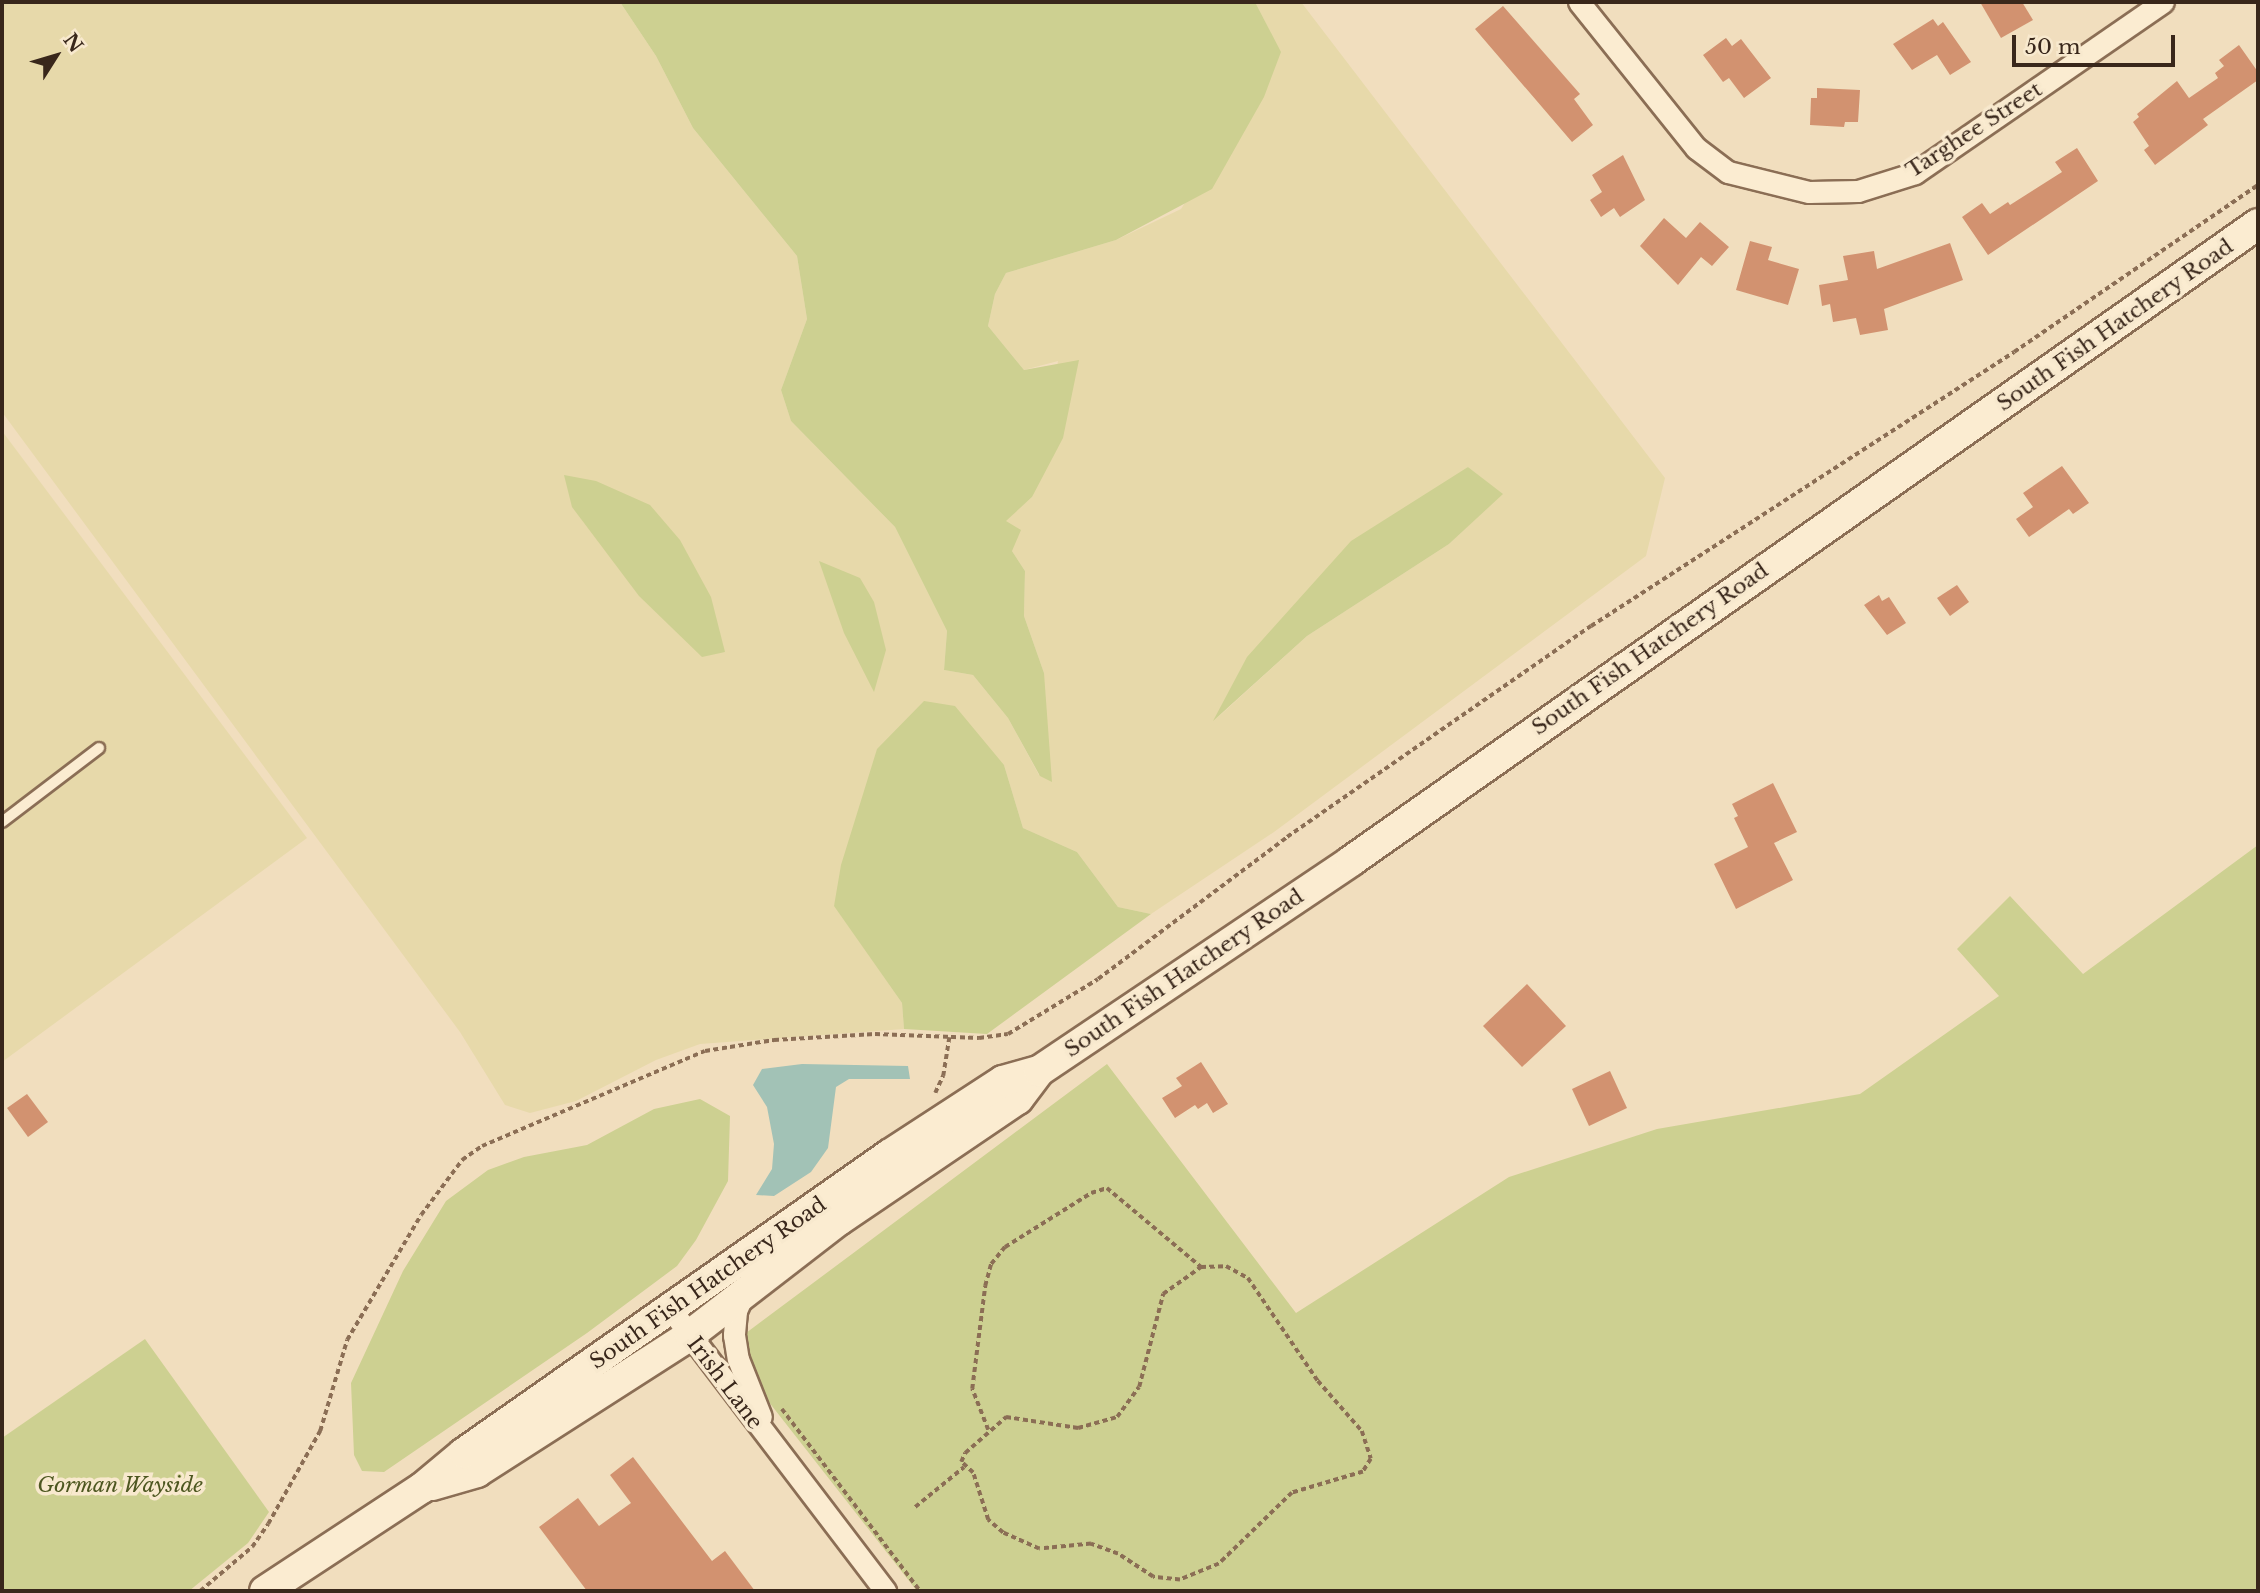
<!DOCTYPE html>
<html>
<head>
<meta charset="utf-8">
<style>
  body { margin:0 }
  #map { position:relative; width:2260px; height:1593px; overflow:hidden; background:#f1debe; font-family:"Libre Baskerville",serif }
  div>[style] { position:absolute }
  .farmland>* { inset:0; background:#e7d9aa }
  .green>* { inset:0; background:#cdd091 }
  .water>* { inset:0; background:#a2c2b6 }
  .building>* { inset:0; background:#d29270 }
  .path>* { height:3.5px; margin-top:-1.75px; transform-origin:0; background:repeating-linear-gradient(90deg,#8b6e55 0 5px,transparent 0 8.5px) }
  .roads { filter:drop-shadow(2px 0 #8b6e55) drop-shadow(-2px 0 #8b6e55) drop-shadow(0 2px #8b6e55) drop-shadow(0 -2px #8b6e55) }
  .service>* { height:10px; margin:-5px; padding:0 5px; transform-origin:5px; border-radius:5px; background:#fbecd1 }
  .minor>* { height:21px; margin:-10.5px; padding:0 10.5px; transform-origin:10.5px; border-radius:10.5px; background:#fbecd1 }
  .secondary>* { height:30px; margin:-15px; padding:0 15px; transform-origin:15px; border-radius:15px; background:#fbecd1 }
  span { translate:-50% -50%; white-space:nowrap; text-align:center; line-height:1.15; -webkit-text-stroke:7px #f8e9ce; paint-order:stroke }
  .street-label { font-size:21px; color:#39271b }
  .park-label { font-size:21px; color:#4d5720; font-style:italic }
  .frame { position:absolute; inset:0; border:4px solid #39271b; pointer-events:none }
  .north { position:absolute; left:21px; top:21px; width:70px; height:70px; -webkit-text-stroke:5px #f8e9ce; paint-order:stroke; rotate:53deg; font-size:19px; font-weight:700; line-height:28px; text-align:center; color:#39271b }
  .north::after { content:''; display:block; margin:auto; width:24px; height:32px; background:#39271b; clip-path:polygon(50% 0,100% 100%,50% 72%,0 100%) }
  .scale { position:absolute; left:2012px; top:35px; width:163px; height:32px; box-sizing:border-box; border:4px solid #39271b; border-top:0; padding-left:9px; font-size:21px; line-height:24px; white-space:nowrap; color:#39271b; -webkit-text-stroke:5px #f8e9ce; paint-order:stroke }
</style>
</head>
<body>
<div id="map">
  <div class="farmland">
    <div style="clip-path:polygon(evenodd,2px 2px,620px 2px,656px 56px,693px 128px,797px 256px,807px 319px,781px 390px,791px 421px,895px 527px,947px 631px,944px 670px,973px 675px,1008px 718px,1039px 775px,1044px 673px,1024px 616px,1025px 571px,1012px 551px,1005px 521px,1032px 497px,1058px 361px,1024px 370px,988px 326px,995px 294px,1006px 273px,1116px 240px,1181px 209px,1280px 52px,1255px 2px,1301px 2px,1665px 478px,1646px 556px,1274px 832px,1151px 914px,1118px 907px,1077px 852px,1023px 828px,1004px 765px,834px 905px,902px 1003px,904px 1029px,700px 1044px,656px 1060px,576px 1101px,530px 1113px,505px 1105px,460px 1032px,2px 412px,2px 2px,1468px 467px,1502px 494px,1449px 544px,1307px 636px,1216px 719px,1468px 467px)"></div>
    <div style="clip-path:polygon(2px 431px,307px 838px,2px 1062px)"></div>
  </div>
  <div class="green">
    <div style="clip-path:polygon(620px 2px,1255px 2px,1281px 52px,1264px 97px,1212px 189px,1116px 240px,1006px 273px,995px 294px,988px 326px,1024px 370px,1079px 360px,1063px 438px,1032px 497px,1006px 521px,1021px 530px,1012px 551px,1025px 571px,1024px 616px,1044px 673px,1052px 782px,1040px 776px,1008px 718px,973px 675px,944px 670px,947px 631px,895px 527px,791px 421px,781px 390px,807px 319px,797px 256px,693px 128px,656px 56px)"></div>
    <div style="clip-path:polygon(1468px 467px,1503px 494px,1449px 544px,1307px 636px,1213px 721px,1247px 657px,1351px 541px)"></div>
    <div style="clip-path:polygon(564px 475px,596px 481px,650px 505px,680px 540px,711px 597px,725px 652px,702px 657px,639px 596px,572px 507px)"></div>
    <div style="clip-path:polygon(819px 561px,860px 578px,874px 602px,886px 650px,874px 692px,844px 633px)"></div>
    <div style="clip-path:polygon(924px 701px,955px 706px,1004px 765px,1023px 828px,1077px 852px,1118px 907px,1151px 914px,987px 1034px,904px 1029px,902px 1003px,834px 906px,841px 865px,877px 749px)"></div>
    <div style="clip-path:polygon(2258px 845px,2258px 1591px,917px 1591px,761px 1392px,748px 1358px,746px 1333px,1107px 1064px,1296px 1313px,1509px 1177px,1657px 1129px,1860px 1094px,1999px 996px,1957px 949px,2010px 896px,2083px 974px)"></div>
    <div style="clip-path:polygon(700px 1099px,730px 1116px,728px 1181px,696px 1240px,677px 1266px,587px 1333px,384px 1472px,362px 1471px,354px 1455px,351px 1383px,403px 1271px,446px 1201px,488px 1170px,524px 1157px,587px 1145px,654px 1109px)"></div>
    <div style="clip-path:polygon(145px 1339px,269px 1512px,248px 1543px,189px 1591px,2px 1591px,2px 1438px)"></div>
  </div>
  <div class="water">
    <div style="clip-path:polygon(802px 1064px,908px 1066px,910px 1079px,849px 1079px,836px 1087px,828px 1148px,811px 1172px,774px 1196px,756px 1195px,772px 1169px,774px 1144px,767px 1107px,753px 1085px,762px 1069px)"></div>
  </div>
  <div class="building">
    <div style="clip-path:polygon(1980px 2px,2022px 2px,2033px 20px,2001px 38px)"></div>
    <div style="clip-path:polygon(1503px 6px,1580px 94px,1574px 99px,1593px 125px,1572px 142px,1475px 29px)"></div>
    <div style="clip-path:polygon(1933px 19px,1938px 26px,1943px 22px,1971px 62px,1950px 75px,1937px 55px,1912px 70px,1893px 44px)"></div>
    <div style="clip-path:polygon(1726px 38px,1732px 46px,1741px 39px,1771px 78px,1744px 98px,1729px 78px,1723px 82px,1703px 55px)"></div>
    <div style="clip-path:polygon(2239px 45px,2258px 72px,2258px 80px,2203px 119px,2208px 125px,2155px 165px,2144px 150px,2149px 146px,2133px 122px,2139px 117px,2137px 114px,2177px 81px,2189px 98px,2218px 78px,2215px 73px,2224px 66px,2219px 60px)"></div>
    <div style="clip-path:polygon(1817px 88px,1860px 90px,1858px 122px,1845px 122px,1844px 127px,1810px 125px,1811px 98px,1817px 98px)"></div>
    <div style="clip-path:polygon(2077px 148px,2098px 181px,1988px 255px,1962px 217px,1982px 203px,1990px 214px,2008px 202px,2010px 205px,2062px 172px,2055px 162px)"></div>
    <div style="clip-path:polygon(1623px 155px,1645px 200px,1620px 217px,1614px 208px,1601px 217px,1590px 200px,1602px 192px,1592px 175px)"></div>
    <div style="clip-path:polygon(1664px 218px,1686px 238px,1700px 222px,1729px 247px,1712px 266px,1701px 257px,1678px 285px,1640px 246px)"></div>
    <div style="clip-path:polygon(1750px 241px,1772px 247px,1768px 260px,1799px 269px,1788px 305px,1736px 290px)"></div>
    <div style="clip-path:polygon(1950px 243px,1963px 280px,1884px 309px,1888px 330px,1860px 335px,1856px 318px,1833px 322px,1830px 304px,1822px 306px,1819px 285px,1848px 280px,1843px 256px,1874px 251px,1877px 269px)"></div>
    <div style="clip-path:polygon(2062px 466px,2089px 503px,2073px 514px,2069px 509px,2029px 537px,2016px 519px,2033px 507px,2023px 493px)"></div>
    <div style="clip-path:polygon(1957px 585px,1969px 602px,1950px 616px,1937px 598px)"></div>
    <div style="clip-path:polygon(1879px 595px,1882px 601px,1889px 597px,1906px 623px,1887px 635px,1864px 605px)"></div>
    <div style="clip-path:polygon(1773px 783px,1797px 832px,1774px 843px,1793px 880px,1736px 909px,1714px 864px,1748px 847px,1734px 818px,1738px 816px,1732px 804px)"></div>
    <div style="clip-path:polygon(1527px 984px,1566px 1026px,1522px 1067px,1483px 1026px)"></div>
    <div style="clip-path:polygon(1201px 1062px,1228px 1104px,1213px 1113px,1207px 1103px,1198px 1109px,1195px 1105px,1175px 1118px,1162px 1098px,1182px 1086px,1176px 1078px)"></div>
    <div style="clip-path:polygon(1610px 1071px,1627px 1108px,1589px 1126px,1572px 1089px)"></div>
    <div style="clip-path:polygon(27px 1094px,48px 1122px,28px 1137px,7px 1108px)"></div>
    <div style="clip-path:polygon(633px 1457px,712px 1561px,725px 1551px,755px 1591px,587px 1591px,539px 1527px,578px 1498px,599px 1526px,631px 1503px,610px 1475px)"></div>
  </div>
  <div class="path">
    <div style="left:935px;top:1093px;width:19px;rotate:-65deg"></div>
    <div style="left:943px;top:1076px;width:39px;rotate:-81deg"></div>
    <div style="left:1226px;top:1266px;width:25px;rotate:29deg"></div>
    <div style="left:1248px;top:1278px;width:125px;rotate:55.8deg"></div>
    <div style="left:1318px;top:1381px;width:67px;rotate:48.7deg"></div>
    <div style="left:1362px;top:1431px;width:29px;rotate:72deg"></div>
    <div style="left:1371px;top:1459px;width:15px;rotate:122deg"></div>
    <div style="left:1363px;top:1472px;width:74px;rotate:163.5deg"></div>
    <div style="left:1292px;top:1493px;width:102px;rotate:135.8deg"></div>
    <div style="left:1219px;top:1564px;width:42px;rotate:157.7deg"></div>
    <div style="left:1180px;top:1580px;width:27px;rotate:-174deg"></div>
    <div style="left:1153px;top:1577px;width:42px;rotate:-146.7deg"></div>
    <div style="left:1118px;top:1554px;width:29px;rotate:-160deg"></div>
    <div style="left:1091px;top:1544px;width:52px;rotate:174.5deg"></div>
    <div style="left:1039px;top:1549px;width:39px;rotate:-156deg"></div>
    <div style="left:1003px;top:1533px;width:20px;rotate:-139deg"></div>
    <div style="left:988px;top:1520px;width:49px;rotate:-107.7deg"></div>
    <div style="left:973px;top:1473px;width:16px;rotate:-137deg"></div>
    <div style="left:961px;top:1462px;width:10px;rotate:-66deg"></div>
    <div style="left:965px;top:1453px;width:55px;rotate:-41.3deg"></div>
    <div style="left:1006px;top:1417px;width:73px;rotate:8.7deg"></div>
    <div style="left:1078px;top:1428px;width:41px;rotate:-15.8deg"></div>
    <div style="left:1117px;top:1417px;width:37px;rotate:-54deg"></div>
    <div style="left:1139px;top:1387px;width:96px;rotate:-75.5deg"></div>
    <div style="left:1163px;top:1294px;width:47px;rotate:-35.4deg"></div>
    <div style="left:1201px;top:1267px;width:25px;rotate:-2deg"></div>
    <div style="left:782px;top:1409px;width:228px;rotate:52.8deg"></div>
    <div style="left:988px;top:1430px;width:44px;rotate:-111.3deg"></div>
    <div style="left:972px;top:1389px;width:104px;rotate:-82.8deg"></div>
    <div style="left:985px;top:1286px;width:23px;rotate:-75deg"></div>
    <div style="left:991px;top:1264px;width:22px;rotate:-51deg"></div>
    <div style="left:1005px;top:1247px;width:102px;rotate:-32.1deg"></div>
    <div style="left:1091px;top:1193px;width:17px;rotate:-17deg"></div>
    <div style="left:1107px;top:1188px;width:123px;rotate:40deg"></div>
    <div style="left:915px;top:1507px;width:63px;rotate:-39.2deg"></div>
    <div style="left:200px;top:1591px;width:68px;rotate:-40.2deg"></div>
    <div style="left:252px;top:1547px;width:28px;rotate:-55deg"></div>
    <div style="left:268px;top:1524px;width:107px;rotate:-60.8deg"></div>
    <div style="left:320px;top:1431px;width:95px;rotate:-73.5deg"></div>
    <div style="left:347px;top:1340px;width:145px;rotate:-59.4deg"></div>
    <div style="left:421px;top:1215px;width:69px;rotate:-53.3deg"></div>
    <div style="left:462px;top:1160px;width:24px;rotate:-35deg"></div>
    <div style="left:482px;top:1146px;width:242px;rotate:-23.1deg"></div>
    <div style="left:705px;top:1051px;width:70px;rotate:-9.1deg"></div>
    <div style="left:774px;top:1040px;width:101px;rotate:-3.4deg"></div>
    <div style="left:875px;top:1034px;width:104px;rotate:2.2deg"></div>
    <div style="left:979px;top:1038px;width:29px;rotate:-8deg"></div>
    <div style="left:1008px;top:1034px;width:105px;rotate:-31.4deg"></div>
    <div style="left:1098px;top:979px;width:236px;rotate:-36.9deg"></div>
    <div style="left:1287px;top:837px;width:370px;rotate:-34.8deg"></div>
    <div style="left:1591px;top:626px;width:504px;rotate:-32.93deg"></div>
    <div style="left:2014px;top:352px;width:296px;rotate:-34.4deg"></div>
  </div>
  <div class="roads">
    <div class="service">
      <div style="left:2px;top:822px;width:122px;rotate:-37.3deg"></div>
    </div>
    <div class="minor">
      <div style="left:1579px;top:2px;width:187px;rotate:51.3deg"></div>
      <div style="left:1696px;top:148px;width:40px;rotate:37deg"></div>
      <div style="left:1728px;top:172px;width:83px;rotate:13.9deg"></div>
      <div style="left:1809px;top:192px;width:49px;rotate:-1.2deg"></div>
      <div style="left:1858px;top:191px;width:60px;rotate:-17.5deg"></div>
      <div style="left:1915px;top:173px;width:301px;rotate:-34.6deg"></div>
      <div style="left:743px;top:1295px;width:17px;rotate:114deg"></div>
      <div style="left:736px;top:1311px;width:24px;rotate:95deg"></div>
      <div style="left:734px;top:1335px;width:24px;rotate:81deg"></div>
      <div style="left:738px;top:1359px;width:62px;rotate:68.4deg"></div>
      <div style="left:672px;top:1311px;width:352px;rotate:52.7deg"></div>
    </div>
    <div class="secondary">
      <div style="left:432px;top:1485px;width:47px;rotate:-16.1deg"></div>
      <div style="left:477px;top:1472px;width:253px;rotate:-32.7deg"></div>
      <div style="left:690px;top:1335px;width:188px;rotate:-37.7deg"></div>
      <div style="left:839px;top:1220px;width:216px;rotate:-34.1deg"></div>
      <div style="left:1018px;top:1099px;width:35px;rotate:-53deg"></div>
      <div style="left:265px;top:1591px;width:188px;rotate:-33.3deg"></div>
      <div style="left:422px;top:1488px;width:55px;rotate:-39.8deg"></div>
      <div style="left:464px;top:1453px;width:519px;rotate:-35.04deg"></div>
      <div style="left:889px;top:1155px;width:136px;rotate:-33deg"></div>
      <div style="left:1003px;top:1081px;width:37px;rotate:-16deg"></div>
      <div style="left:1039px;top:1071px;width:376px;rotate:-33.9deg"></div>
      <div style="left:1351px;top:861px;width:1108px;rotate:-35.08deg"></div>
    </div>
  </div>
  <div class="street-label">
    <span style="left:1974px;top:130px;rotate:-33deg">Targhee Street</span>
    <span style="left:2115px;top:325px;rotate:-35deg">South Fish Hatchery Road</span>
    <span style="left:1650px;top:649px;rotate:-35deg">South Fish Hatchery Road</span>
    <span style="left:1184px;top:973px;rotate:-34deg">South Fish Hatchery Road</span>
    <span style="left:708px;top:1283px;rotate:-35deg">South Fish Hatchery Road</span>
    <span style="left:725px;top:1383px;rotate:53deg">Irish Lane</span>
  </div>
  <div class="park-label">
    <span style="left:120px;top:1485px">Gorman Wayside</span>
  </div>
  <div class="frame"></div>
  <div class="north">N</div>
  <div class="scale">50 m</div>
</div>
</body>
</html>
